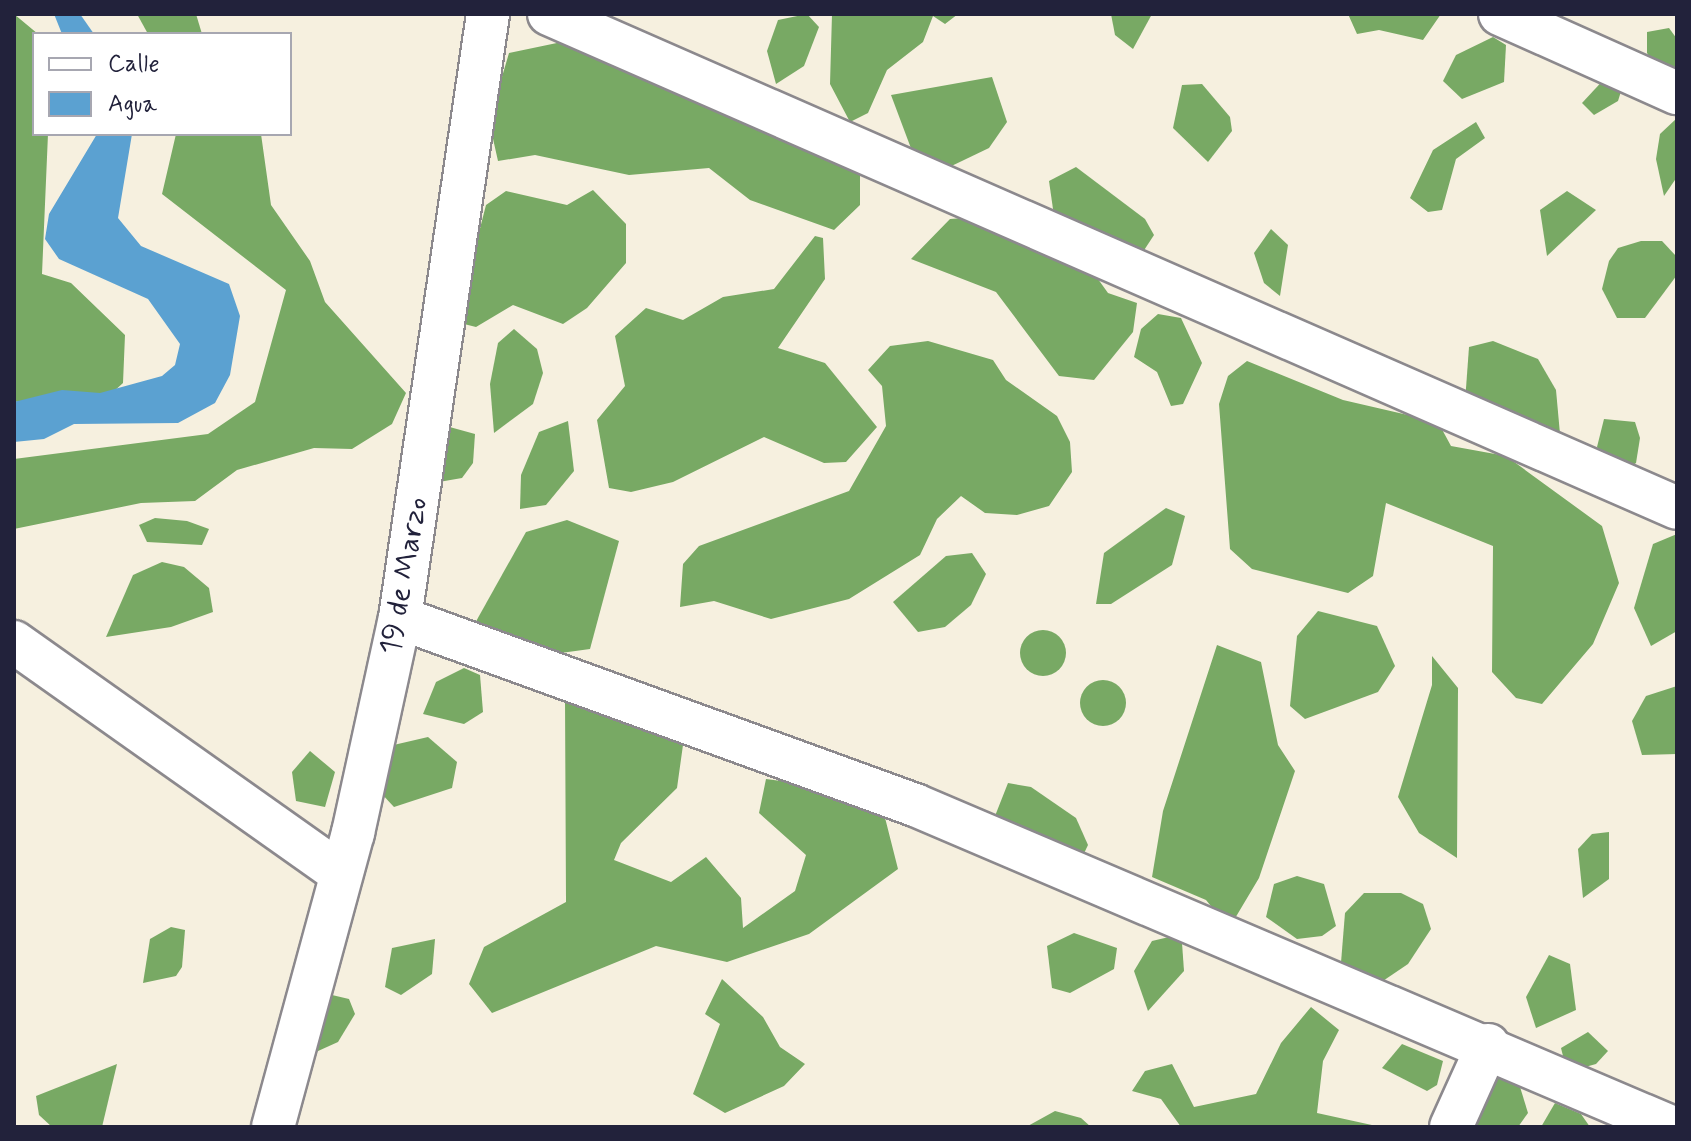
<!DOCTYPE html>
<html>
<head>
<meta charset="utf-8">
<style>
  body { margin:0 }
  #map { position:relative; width:1691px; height:1141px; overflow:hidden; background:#f6f0df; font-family:Mynerve,sans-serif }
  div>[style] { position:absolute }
  .forest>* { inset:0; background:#78a964 }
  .round { border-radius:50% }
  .water>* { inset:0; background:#5ba1d1 }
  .roads { filter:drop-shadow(2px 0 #8c898d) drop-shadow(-2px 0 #8c898d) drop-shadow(0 2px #8c898d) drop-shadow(0 -2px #8c898d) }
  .minor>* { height:42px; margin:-21px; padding:0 21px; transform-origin:21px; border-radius:21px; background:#fff }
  span { translate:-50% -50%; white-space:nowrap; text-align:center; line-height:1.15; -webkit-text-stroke:6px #fff; paint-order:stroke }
  .street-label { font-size:30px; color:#22223b }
  .frame { position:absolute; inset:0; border:16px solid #22223b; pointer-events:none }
  .legend { position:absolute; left:32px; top:32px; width:260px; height:104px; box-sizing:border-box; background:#fff; border:2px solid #a7a7b1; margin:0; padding:10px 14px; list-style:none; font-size:24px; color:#22223b }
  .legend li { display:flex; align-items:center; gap:16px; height:40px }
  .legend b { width:40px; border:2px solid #a7a7b1 }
</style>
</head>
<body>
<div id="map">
  <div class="forest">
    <div style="clip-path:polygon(14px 14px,38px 34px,34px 134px,48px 134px,42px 274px,71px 283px,125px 335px,123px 383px,112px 393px,14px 402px)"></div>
    <div style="clip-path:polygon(137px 14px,196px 14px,202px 34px,148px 34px)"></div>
    <div style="clip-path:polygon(807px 14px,819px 27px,804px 66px,776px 84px,767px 51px,778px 20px)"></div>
    <div style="clip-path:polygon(832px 14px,958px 14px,945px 24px,933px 16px,923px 42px,887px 70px,868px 113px,850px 122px,830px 84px)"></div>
    <div style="clip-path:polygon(1111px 14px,1152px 14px,1133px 49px,1115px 35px)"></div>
    <div style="clip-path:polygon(1348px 14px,1441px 14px,1423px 40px,1379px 30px,1357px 34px)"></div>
    <div style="clip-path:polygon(1669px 28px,1677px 39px,1677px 98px,1647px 53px,1647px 32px)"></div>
    <div style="clip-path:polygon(1493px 37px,1506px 45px,1504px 82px,1462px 99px,1443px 81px,1456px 55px)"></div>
    <div style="clip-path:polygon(576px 39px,860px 173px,860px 205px,834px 230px,750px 200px,709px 168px,629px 175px,535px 155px,498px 161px,489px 121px,509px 53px)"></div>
    <div style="clip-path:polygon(1608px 75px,1623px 85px,1618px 101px,1594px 115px,1582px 103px)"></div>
    <div style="clip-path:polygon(992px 77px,1007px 122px,989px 148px,939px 172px,912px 151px,891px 95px)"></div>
    <div style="clip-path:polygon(1202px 84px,1230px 117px,1232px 131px,1208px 162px,1173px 128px,1182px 85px)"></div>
    <div style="clip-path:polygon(1677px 118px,1677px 177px,1664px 196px,1656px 159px,1660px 134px)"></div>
    <div style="clip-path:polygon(1476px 122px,1485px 138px,1456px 159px,1442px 210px,1428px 212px,1410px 198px,1433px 150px)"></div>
    <div style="clip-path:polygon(176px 134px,261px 134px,271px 205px,310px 261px,325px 302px,406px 393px,392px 424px,352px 449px,314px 448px,237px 470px,195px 501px,141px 503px,14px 529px,14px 459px,208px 434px,255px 402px,286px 290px,162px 194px)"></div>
    <div style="clip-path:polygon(1076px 167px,1145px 219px,1154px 235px,1135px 264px,1065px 226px,1053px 209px,1049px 181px)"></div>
    <div style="clip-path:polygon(593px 190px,626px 224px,626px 263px,587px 308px,563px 324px,513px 305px,476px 327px,456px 322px,486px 205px,506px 191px,567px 205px)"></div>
    <div style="clip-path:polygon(1567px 191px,1596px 210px,1547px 256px,1540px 210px)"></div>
    <div style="clip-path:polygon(992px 216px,1085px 261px,1108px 293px,1137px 303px,1133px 332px,1094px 380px,1059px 376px,996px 292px,911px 259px,950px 219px)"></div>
    <div style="clip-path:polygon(1271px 229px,1288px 245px,1280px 296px,1264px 283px,1254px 253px)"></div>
    <div style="clip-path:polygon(815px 236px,823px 238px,825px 279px,778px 348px,825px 363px,877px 427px,846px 462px,824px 463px,764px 437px,673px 482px,631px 492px,609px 488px,597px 420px,625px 386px,615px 336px,646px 308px,683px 320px,723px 297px,774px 289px)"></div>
    <div style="clip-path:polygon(1641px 241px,1662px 241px,1676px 256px,1677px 275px,1645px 318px,1617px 318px,1602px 289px,1609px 261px,1618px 248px)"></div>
    <div style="clip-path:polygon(1158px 314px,1181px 318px,1202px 363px,1183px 404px,1171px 406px,1157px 372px,1134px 357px,1141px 329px)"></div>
    <div style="clip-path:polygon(514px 329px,537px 349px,543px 373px,533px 404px,494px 433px,490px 384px,498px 343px)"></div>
    <div style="clip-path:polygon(928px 341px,993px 360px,1006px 380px,1057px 416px,1070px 442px,1072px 472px,1049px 506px,1017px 515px,985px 513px,961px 496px,937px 519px,920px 555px,849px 599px,771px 619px,714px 601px,680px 607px,683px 564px,699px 546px,849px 491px,886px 426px,882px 386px,868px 370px,890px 346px)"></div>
    <div style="clip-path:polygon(1493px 341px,1538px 359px,1556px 390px,1560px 434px,1465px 402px,1469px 347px)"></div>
    <div style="clip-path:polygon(1247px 361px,1343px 400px,1438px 422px,1451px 446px,1506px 456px,1602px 526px,1619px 583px,1593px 644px,1542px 704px,1516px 698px,1492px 672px,1493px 546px,1386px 503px,1373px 576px,1348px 593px,1252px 569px,1230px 549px,1219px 404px,1228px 376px)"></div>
    <div style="clip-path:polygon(1604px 419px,1635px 422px,1640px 438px,1636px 463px,1620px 474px,1611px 476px,1597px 447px)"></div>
    <div style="clip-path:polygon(568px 421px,574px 471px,546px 505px,520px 509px,521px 475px,539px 432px)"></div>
    <div style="clip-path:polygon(446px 426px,475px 434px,473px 463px,462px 478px,433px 483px)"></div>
    <div style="clip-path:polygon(1166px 508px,1185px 516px,1172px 565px,1111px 604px,1096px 604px,1104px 553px)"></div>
    <div style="clip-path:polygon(155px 518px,187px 521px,209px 529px,202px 545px,147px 542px,139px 525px)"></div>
    <div style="clip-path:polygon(567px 520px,619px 541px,590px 649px,546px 655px,474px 625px,526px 532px)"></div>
    <div style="clip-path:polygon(1677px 534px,1677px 631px,1651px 646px,1634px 608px,1653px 544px)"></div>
    <div style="clip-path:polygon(972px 553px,986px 574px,971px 605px,945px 627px,918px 632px,893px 602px,946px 556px)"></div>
    <div style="clip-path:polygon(162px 562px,184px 567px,209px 588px,213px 612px,171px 627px,106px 637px,133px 575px)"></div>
    <div style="clip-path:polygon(1318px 611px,1377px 626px,1395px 666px,1378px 692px,1305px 719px,1290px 706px,1297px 636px)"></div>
    <div class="round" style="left:1020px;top:630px;width:46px;height:46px"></div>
    <div style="clip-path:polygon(1217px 645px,1261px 662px,1278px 745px,1295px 771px,1259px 878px,1234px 920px,1224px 922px,1206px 900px,1152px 877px,1163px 811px)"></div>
    <div style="clip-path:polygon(1432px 656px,1458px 688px,1457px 858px,1419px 833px,1398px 797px,1432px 685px)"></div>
    <div style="clip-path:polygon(464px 668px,480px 675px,483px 712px,464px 724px,423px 714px,436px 682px)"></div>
    <div class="round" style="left:1080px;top:680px;width:46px;height:46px"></div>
    <div style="clip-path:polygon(1677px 686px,1677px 754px,1642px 755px,1632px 721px,1646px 696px)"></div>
    <div style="clip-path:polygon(565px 699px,673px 734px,683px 745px,677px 788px,621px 843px,614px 860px,671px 882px,706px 857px,741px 898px,743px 928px,795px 891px,806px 855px,759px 813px,766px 779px,879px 794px,898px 869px,809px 934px,727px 962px,656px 946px,492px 1013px,469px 984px,484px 947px,566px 902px)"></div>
    <div style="clip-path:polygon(428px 737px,457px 762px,452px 788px,394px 807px,380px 792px,385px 747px)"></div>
    <div style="clip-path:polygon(310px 751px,335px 772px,325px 807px,296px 801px,292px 772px)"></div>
    <div style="clip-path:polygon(1008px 783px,1031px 787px,1076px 818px,1088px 845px,1076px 870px,1013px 854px,995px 816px)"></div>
    <div style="clip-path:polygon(1609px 832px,1609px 879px,1583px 898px,1578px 849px,1592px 834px)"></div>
    <div style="clip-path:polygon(1297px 876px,1324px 884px,1336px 926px,1322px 936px,1297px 939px,1266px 917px,1274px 884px)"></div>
    <div style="clip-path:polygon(1364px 893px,1401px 893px,1423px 904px,1431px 929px,1408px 964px,1371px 989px,1340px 975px,1345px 913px)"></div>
    <div style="clip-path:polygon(171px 927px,185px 930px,182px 967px,176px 976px,143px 983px,150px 939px)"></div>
    <div style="clip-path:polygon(1074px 933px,1117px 948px,1114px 969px,1070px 993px,1052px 988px,1047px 946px)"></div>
    <div style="clip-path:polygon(1169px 937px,1182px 943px,1184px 971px,1148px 1011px,1134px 971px,1152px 941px)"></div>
    <div style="clip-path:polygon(435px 939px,432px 974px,401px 995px,385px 987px,392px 948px)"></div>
    <div style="clip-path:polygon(1549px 955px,1570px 964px,1576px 1010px,1536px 1028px,1526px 997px)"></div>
    <div style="clip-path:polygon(722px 979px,763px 1017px,780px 1047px,805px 1064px,784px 1086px,725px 1113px,693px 1094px,720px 1024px,705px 1014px)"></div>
    <div style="clip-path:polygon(332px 995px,349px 999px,355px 1014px,338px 1042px,307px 1056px,295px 1031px)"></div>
    <div style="clip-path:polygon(1311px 1007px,1339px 1030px,1323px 1061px,1317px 1113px,1381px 1127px,1181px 1127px,1161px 1099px,1132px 1091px,1145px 1071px,1172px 1064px,1194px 1107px,1256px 1094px,1281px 1043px)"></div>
    <div style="clip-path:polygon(1588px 1032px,1608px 1051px,1596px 1064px,1567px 1072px,1561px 1048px)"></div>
    <div style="clip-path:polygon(1402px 1044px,1443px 1061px,1437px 1085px,1427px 1091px,1382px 1068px)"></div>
    <div style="clip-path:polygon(1464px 1062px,1517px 1077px,1528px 1113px,1518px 1127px,1442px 1127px)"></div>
    <div style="clip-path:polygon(117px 1064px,102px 1127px,52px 1127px,39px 1115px,36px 1096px)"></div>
    <div style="clip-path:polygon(1555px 1103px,1581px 1114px,1590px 1127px,1541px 1127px)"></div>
    <div style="clip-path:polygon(1055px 1111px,1081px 1118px,1091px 1127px,1026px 1127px)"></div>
  </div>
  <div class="water">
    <div style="clip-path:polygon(54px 14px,80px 14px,94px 34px,62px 34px)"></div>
    <div style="clip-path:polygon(97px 134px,132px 134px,118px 218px,141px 246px,229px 284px,240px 316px,230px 375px,215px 403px,178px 423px,74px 424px,44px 439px,14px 442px,14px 402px,62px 390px,100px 393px,162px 376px,175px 365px,180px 344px,148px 299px,59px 259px,45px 239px,49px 214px)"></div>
  </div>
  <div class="roads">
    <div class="minor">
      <div style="left:549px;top:14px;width:1231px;rotate:23.65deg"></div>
      <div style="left:1500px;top:14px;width:194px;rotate:24.1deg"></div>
      <div style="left:400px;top:618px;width:548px;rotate:19.96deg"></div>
      <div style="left:915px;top:805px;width:822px;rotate:23.07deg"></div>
      <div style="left:14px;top:642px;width:396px;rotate:35.3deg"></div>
      <div style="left:273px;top:1127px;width:305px;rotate:-74.8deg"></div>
      <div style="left:353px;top:833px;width:220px;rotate:-77.7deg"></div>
      <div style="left:400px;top:618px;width:610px;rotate:-81.71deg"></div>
      <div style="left:1451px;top:1127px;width:90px;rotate:-65.7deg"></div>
    </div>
  </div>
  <div class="street-label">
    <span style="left:405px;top:576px;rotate:-80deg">19 de Marzo</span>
  </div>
  <div class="frame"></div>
  <ul class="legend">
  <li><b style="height:10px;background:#fff"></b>Calle</li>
  <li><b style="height:22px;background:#5ba1d1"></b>Agua</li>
  </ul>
</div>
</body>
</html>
